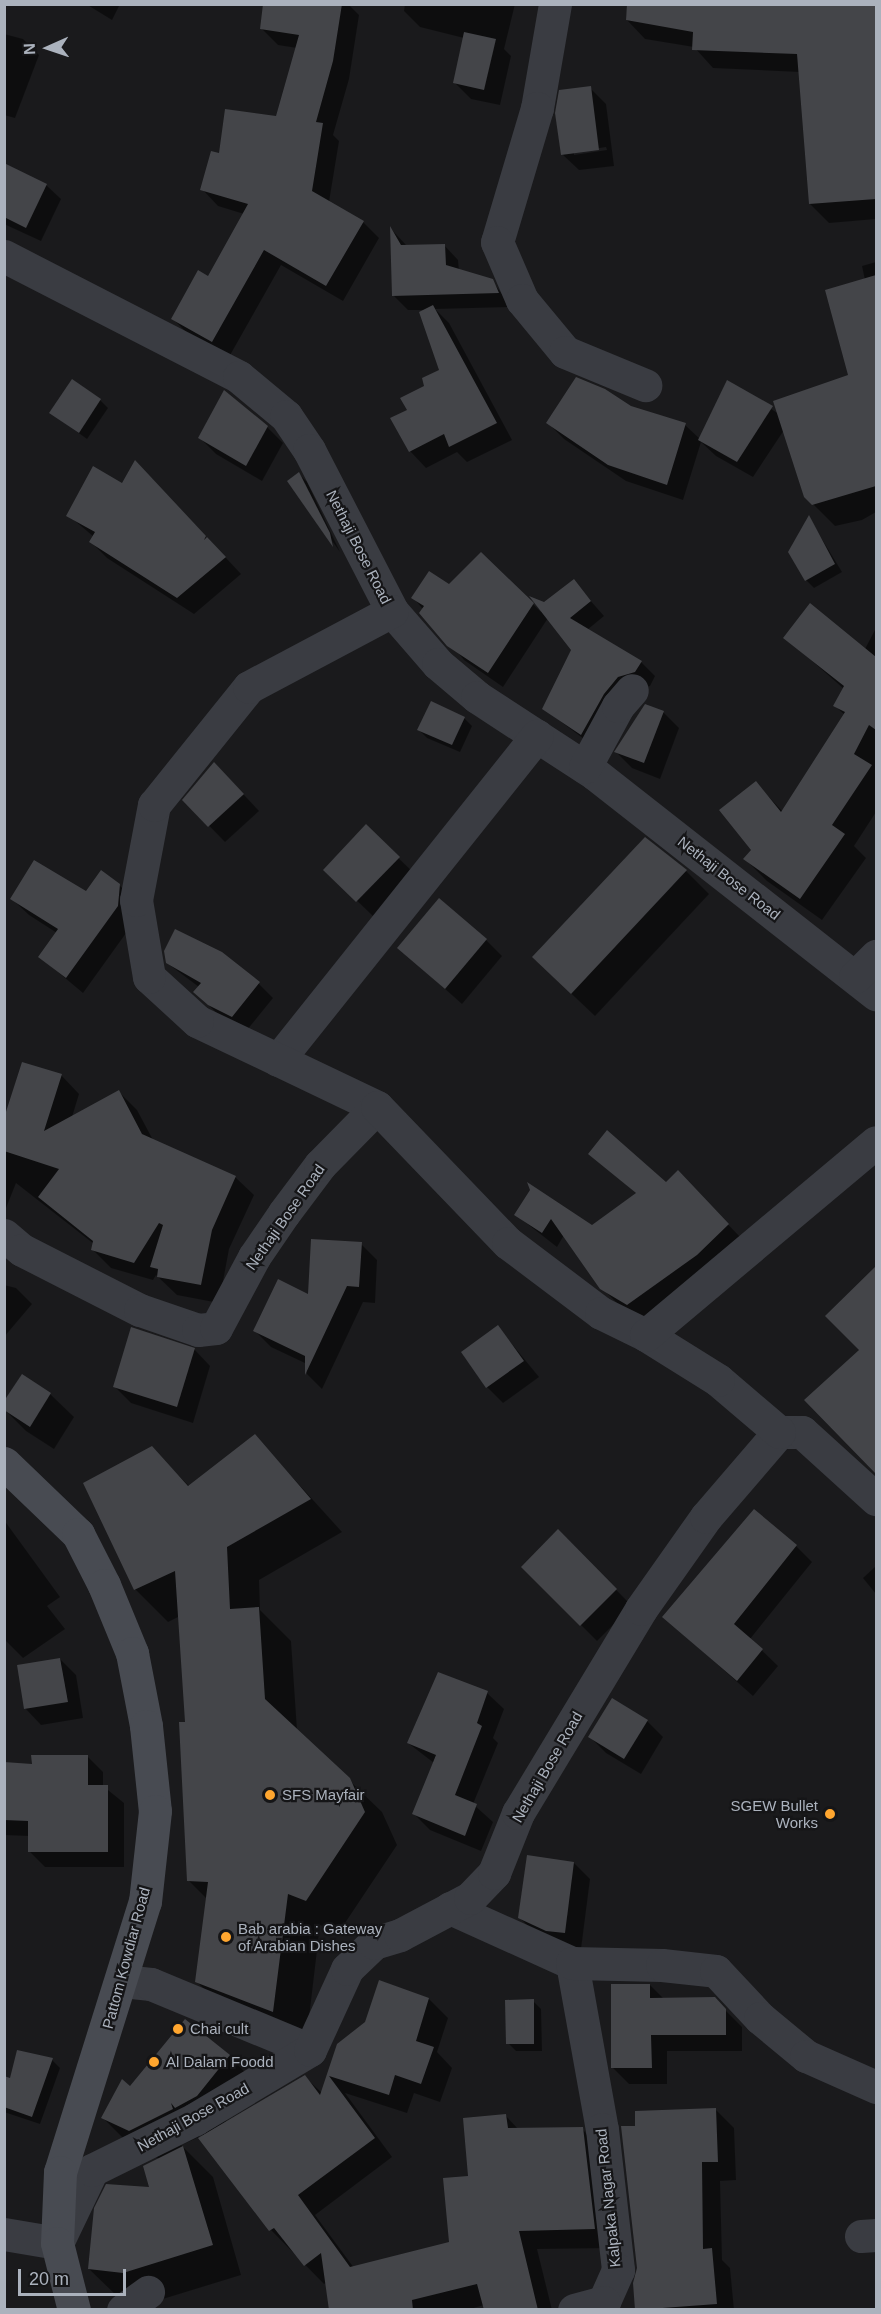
<!DOCTYPE html>
<html>
<head>
<meta charset="utf-8">
<style>
  body { margin:0 }
  #map { position:relative; width:881px; height:2314px; overflow:hidden; background:#1a1a1c; font-family:Helvetica,sans-serif }
  div>[style] { position:absolute }
  .shadow>* { inset:0; background:#0007 }
  .building>* { inset:0; background:#444549 }
  .minor>* { height:33px; margin:-16.5px; padding:0 16.5px; transform-origin:16.5px; border-radius:16.5px; background:#3a3c42 }
  .secondary>* { height:33px; margin:-16.5px; padding:0 16.5px; transform-origin:16.5px; border-radius:16.5px; background:#484b52 }
  .dots>* { width:16px; height:16px; translate:-50% -50%; box-sizing:border-box; border:3px solid #151517; border-radius:50% }
  span { translate:-50% -50%; white-space:nowrap; text-align:center; line-height:1.15; -webkit-text-stroke:4.5px #151517; paint-order:stroke }
  .street-label { font-size:15px; color:#abb2bd }
  .poi-label { font-size:15px; color:#abb2bd }
  .left { translate:0 -50%; text-align:left }
  .right { translate:-100% -50%; text-align:right }
  .frame { position:absolute; inset:0; border:6px solid #abb2bd; pointer-events:none }
  .north { position:absolute; left:18px; top:18px; width:60px; height:60px; -webkit-text-stroke:4px #151517; paint-order:stroke; rotate:267deg; font-size:16px; font-weight:700; line-height:24px; text-align:center; color:#abb2bd }
  .north::after { content:''; display:block; margin:auto; width:21px; height:27px; background:#abb2bd; clip-path:polygon(50% 0,100% 100%,50% 72%,0 100%) }
  .scale { position:absolute; left:18px; top:2269px; width:108px; height:27px; box-sizing:border-box; border:3px solid #abb2bd; border-top:0; padding-left:8px; font-size:18px; line-height:21px; white-space:nowrap; color:#abb2bd; -webkit-text-stroke:4px #151517; paint-order:stroke }
</style>
</head>
<body>
<div id="map">
  <div class="shadow">
    <div style="clip-path:polygon(86px 4px,120px 4px,112px 20px)"></div>
    <div style="clip-path:polygon(265px 4px,348px 4px,359px 15px,349px 79px,333px 135px,339px 141px,329px 202px,363px 222px,379px 238px,343px 301px,281px 265px,229px 357px,189px 335px,173px 319px,209px 278px,244px 214px,218px 206px,202px 189px,220px 155px,277px 118px,297px 48px,278px 45px,262px 29px)"></div>
    <div style="clip-path:polygon(405px 4px,515px 4px,504px 49px,511px 56px,500px 105px,471px 99px,455px 83px,464px 38px,420px 27px,404px 11px)"></div>
    <div style="clip-path:polygon(628px 4px,876px 4px,876px 219px,829px 223px,810px 204px,800px 72px,713px 68px,694px 47px,645px 39px,626px 19px)"></div>
    <div style="clip-path:polygon(4px 34px,23px 39px,39px 55px,15px 118px,4px 115px)"></div>
    <div style="clip-path:polygon(evenodd,590px 88px,606px 104px,614px 166px,579px 170px,562px 154px,590px 88px,606px 147px,607px 150px,574px 155px,574px 152px,606px 147px)"></div>
    <div style="clip-path:polygon(4px 164px,46px 185px,61px 199px,41px 241px,4px 224px)"></div>
    <div style="clip-path:polygon(392px 230px,407px 246px,444px 245px,458px 260px,459px 271px,492px 281px,512px 307px,435px 309px,449px 323px,512px 440px,467px 462px,457px 452px,426px 468px,410px 451px,409px 411px,441px 370px,427px 310px,408px 310px,394px 296px)"></div>
    <div style="clip-path:polygon(876px 262px,876px 512px,862px 520px,835px 526px,805px 496px,784px 430px,753px 477px,716px 456px,701px 442px,683px 500px,626px 481px,564px 439px,548px 423px,630px 407px,685px 425px,700px 439px,728px 382px,779px 414px,850px 376px,865px 280px,862px 266px)"></div>
    <div style="clip-path:polygon(100px 400px,108px 408px,87px 439px,51px 413px)"></div>
    <div style="clip-path:polygon(267px 427px,283px 443px,262px 481px,216px 454px,199px 437px)"></div>
    <div style="clip-path:polygon(299px 474px,307px 482px,340px 552px,289px 481px)"></div>
    <div style="clip-path:polygon(151px 478px,241px 574px,194px 614px,107px 558px,91px 542px,94px 537px,68px 515px,123px 485px)"></div>
    <div style="clip-path:polygon(809px 518px,842px 572px,814px 588px,806px 580px)"></div>
    <div style="clip-path:polygon(481px 554px,541px 612px,545px 604px,573px 581px,604px 616px,587px 630px,641px 662px,655px 676px,650px 686px,633px 691px,596px 748px,544px 709px,572px 649px,548px 618px,503px 687px,464px 660px,413px 597px,449px 586px)"></div>
    <div style="clip-path:polygon(876px 628px,876px 812px,854px 846px,866px 858px,822px 920px,767px 881px,745px 859px,753px 850px,756px 783px,783px 812px,845px 715px,835px 706px,844px 689px,785px 637px,865px 649px)"></div>
    <div style="clip-path:polygon(663px 712px,679px 728px,660px 779px,632px 768px,616px 752px)"></div>
    <div style="clip-path:polygon(464px 718px,472px 726px,460px 752px,427px 738px,419px 730px)"></div>
    <div style="clip-path:polygon(230px 780px,259px 811px,225px 842px,184px 800px)"></div>
    <div style="clip-path:polygon(366px 827px,415px 874px,374px 917px,325px 870px)"></div>
    <div style="clip-path:polygon(686px 871px,709px 894px,595px 1016px,558px 981px)"></div>
    <div style="clip-path:polygon(119px 885px,136px 901px,134px 922px,83px 993px,40px 957px,57px 933px,29px 915px,12px 899px,86px 893px)"></div>
    <div style="clip-path:polygon(486px 940px,502px 956px,462px 1004px,399px 948px)"></div>
    <div style="clip-path:polygon(167px 963px,259px 984px,273px 998px,247px 1030px,223px 1019px,195px 992px,199px 987px)"></div>
    <div style="clip-path:polygon(61px 1075px,79px 1094px,72px 1117px,119px 1092px,137px 1110px,153px 1140px,235px 1177px,254px 1195px,229px 1249px,219px 1303px,177px 1295px,156px 1275px,153px 1280px,111px 1268px,92px 1249px,94px 1244px,16px 1183px,4px 1213px,4px 1123px)"></div>
    <div style="clip-path:polygon(590px 1153px,666px 1184px,692px 1187px,742px 1239px,642px 1318px,617px 1303px,602px 1288px,564px 1235px,557px 1247px,516px 1215px,532px 1190px,592px 1227px,637px 1194px)"></div>
    <div style="clip-path:polygon(361px 1244px,377px 1260px,375px 1303px,363px 1302px,322px 1389px,307px 1374px,307px 1364px,271px 1347px,255px 1331px,310px 1296px)"></div>
    <div style="clip-path:polygon(868px 1277px,876px 1285px,876px 1472px,806px 1400px,861px 1350px)"></div>
    <div style="clip-path:polygon(4px 1285px,16px 1288px,32px 1304px,4px 1337px)"></div>
    <div style="clip-path:polygon(498px 1327px,539px 1377px,503px 1403px,487px 1387px)"></div>
    <div style="clip-path:polygon(194px 1349px,210px 1366px,193px 1423px,131px 1403px,114px 1386px)"></div>
    <div style="clip-path:polygon(22px 1376px,50px 1394px,74px 1417px,54px 1449px,26px 1431px,4px 1409px)"></div>
    <div style="clip-path:polygon(255px 1436px,342px 1532px,259px 1580px,260px 1610px,291px 1641px,297px 1730px,382px 1812px,397px 1845px,339px 1932px,320px 1925px,306px 2043px,229px 2014px,197px 1982px,207px 1899px,188px 1880px,187px 1724px,180px 1616px,168px 1622px,135px 1589px,151px 1448px,190px 1487px)"></div>
    <div style="clip-path:polygon(4px 1520px,60px 1597px,47px 1606px,65px 1629px,23px 1658px,4px 1639px)"></div>
    <div style="clip-path:polygon(558px 1531px,632px 1606px,597px 1641px,523px 1567px)"></div>
    <div style="clip-path:polygon(796px 1546px,812px 1562px,750px 1639px,778px 1666px,753px 1696px,664px 1617px)"></div>
    <div style="clip-path:polygon(876px 1566px,876px 1594px,863px 1578px)"></div>
    <div style="clip-path:polygon(60px 1659px,76px 1675px,83px 1718px,41px 1725px,25px 1708px)"></div>
    <div style="clip-path:polygon(487px 1693px,504px 1709px,493px 1738px,498px 1743px,473px 1804px,493px 1822px,481px 1851px,430px 1830px,414px 1814px,434px 1763px,408px 1743px)"></div>
    <div style="clip-path:polygon(647px 1721px,663px 1737px,641px 1774px,606px 1753px,590px 1737px)"></div>
    <div style="clip-path:polygon(87px 1756px,103px 1772px,103px 1786px,124px 1803px,124px 1867px,45px 1867px,29px 1851px,29px 1836px,4px 1835px,4px 1764px,34px 1765px)"></div>
    <div style="clip-path:polygon(574px 1863px,590px 1879px,581px 1949px,536px 1934px,520px 1918px)"></div>
    <div style="clip-path:polygon(650px 1985px,664px 1999px,714px 1999px,742px 2027px,742px 2051px,667px 2051px,667px 2084px,629px 2084px,613px 2068px)"></div>
    <div style="clip-path:polygon(429px 1999px,448px 2018px,437px 2052px,452px 2068px,440px 2102px,414px 2093px,407px 2113px,345px 2093px,392px 2157px,315px 2215px,354px 2268px,451px 2243px,470px 2178px,506px 2116px,519px 2130px,582px 2129px,601px 2148px,613px 2248px,537px 2249px,552px 2310px,485px 2310px,484px 2305px,467px 2310px,331px 2310px,327px 2282px,324px 2284px,271px 2230px,196px 2127px,199px 2137px,181px 2145px,213px 2177px,241px 2275px,153px 2302px,119px 2298px,89px 2269px,152px 2189px,160px 2159px,130px 2145px,103px 2118px,130px 2088px,229px 2056px,256px 2083px,222px 2126px,305px 2077px,322px 2093px,338px 2045px)"></div>
    <div style="clip-path:polygon(533px 2001px,541px 2009px,542px 2051px,516px 2051px,508px 2043px)"></div>
    <div style="clip-path:polygon(52px 2060px,60px 2068px,40px 2124px,4px 2112px,4px 2078px,11px 2080px)"></div>
    <div style="clip-path:polygon(715px 2109px,734px 2128px,736px 2180px,720px 2181px,722px 2260px,730px 2268px,734px 2310px,637px 2310px,637px 2128px)"></div>
  </div>
  <div class="building">
    <div style="clip-path:polygon(263px 4px,342px 4px,333px 61px,316px 122px,323px 123px,312px 191px,364px 221px,326px 286px,264px 250px,212px 342px,171px 319px,198px 270px,208px 276px,248px 204px,200px 190px,211px 151px,219px 153px,225px 109px,276px 116px,299px 35px,260px 29px)"></div>
    <div style="clip-path:polygon(627px 4px,876px 4px,876px 199px,809px 204px,797px 54px,692px 50px,693px 32px,626px 20px)"></div>
    <div style="clip-path:polygon(464px 32px,496px 39px,484px 90px,453px 83px)"></div>
    <div style="clip-path:polygon(591px 86px,599px 150px,561px 155px,555px 113px,559px 90px)"></div>
    <div style="clip-path:polygon(4px 163px,47px 184px,26px 228px,4px 217px)"></div>
    <div style="clip-path:polygon(390px 226px,401px 245px,445px 244px,446px 265px,493px 279px,499px 293px,392px 296px)"></div>
    <div style="clip-path:polygon(876px 275px,876px 486px,812px 505px,804px 497px,773px 401px,848px 375px,825px 290px)"></div>
    <div style="clip-path:polygon(433px 305px,497px 423px,449px 447px,444px 434px,409px 452px,390px 418px,407px 410px,400px 398px,424px 386px,422px 378px,439px 370px,419px 312px)"></div>
    <div style="clip-path:polygon(576px 377px,605px 389px,631px 406px,686px 423px,667px 485px,608px 465px,546px 423px)"></div>
    <div style="clip-path:polygon(72px 379px,101px 399px,79px 433px,49px 413px)"></div>
    <div style="clip-path:polygon(727px 380px,773px 406px,737px 462px,698px 440px)"></div>
    <div style="clip-path:polygon(224px 390px,268px 426px,246px 466px,198px 438px)"></div>
    <div style="clip-path:polygon(135px 460px,206px 536px,204px 540px,207px 537px,226px 557px,177px 598px,89px 542px,95px 532px,66px 516px,93px 466px,122px 483px)"></div>
    <div style="clip-path:polygon(299px 472px,330px 533px,333px 547px,287px 481px)"></div>
    <div style="clip-path:polygon(809px 515px,835px 564px,805px 581px,788px 552px)"></div>
    <div style="clip-path:polygon(481px 552px,534px 603px,488px 673px,447px 646px,419px 613px,424px 606px,411px 598px,429px 571px,449px 584px)"></div>
    <div style="clip-path:polygon(574px 579px,591px 601px,570px 618px,642px 661px,635px 672px,618px 677px,604px 694px,581px 735px,542px 709px,571px 650px,529px 596px,544px 602px)"></div>
    <div style="clip-path:polygon(810px 603px,876px 657px,876px 730px,869px 725px,854px 754px,872px 765px,832px 825px,845px 834px,800px 899px,743px 859px,751px 850px,719px 810px,756px 781px,781px 812px,845px 712px,833px 706px,844px 686px,783px 638px)"></div>
    <div style="clip-path:polygon(431px 701px,465px 717px,452px 745px,417px 730px)"></div>
    <div style="clip-path:polygon(645px 704px,664px 711px,644px 763px,614px 752px)"></div>
    <div style="clip-path:polygon(214px 762px,244px 794px,208px 827px,182px 800px)"></div>
    <div style="clip-path:polygon(366px 824px,400px 857px,356px 902px,323px 870px)"></div>
    <div style="clip-path:polygon(645px 837px,687px 870px,571px 994px,532px 957px)"></div>
    <div style="clip-path:polygon(34px 860px,86px 891px,101px 870px,120px 884px,118px 906px,66px 978px,38px 957px,58px 929px,10px 899px)"></div>
    <div style="clip-path:polygon(439px 898px,487px 939px,445px 989px,397px 948px)"></div>
    <div style="clip-path:polygon(175px 929px,222px 952px,260px 982px,232px 1017px,208px 1005px,193px 992px,201px 983px,166px 963px,164px 951px)"></div>
    <div style="clip-path:polygon(22px 1062px,62px 1074px,44px 1131px,119px 1090px,142px 1134px,236px 1176px,212px 1230px,201px 1285px,157px 1277px,158px 1269px,150px 1267px,163px 1225px,159px 1223px,134px 1263px,91px 1250px,93px 1241px,38px 1197px,59px 1169px,4px 1151px,4px 1118px)"></div>
    <div style="clip-path:polygon(607px 1130px,666px 1182px,678px 1170px,729px 1224px,697px 1255px,627px 1305px,600px 1289px,551px 1219px,542px 1233px,514px 1215px,530px 1190px,527px 1182px,592px 1225px,636px 1193px,588px 1154px)"></div>
    <div style="clip-path:polygon(311px 1239px,362px 1242px,359px 1287px,347px 1286px,305px 1375px,305px 1356px,253px 1331px,278px 1279px,308px 1294px)"></div>
    <div style="clip-path:polygon(876px 1266px,876px 1474px,804px 1400px,859px 1350px,825px 1316px)"></div>
    <div style="clip-path:polygon(498px 1325px,524px 1361px,486px 1388px,461px 1352px)"></div>
    <div style="clip-path:polygon(131px 1327px,195px 1348px,177px 1407px,113px 1387px)"></div>
    <div style="clip-path:polygon(22px 1374px,51px 1393px,30px 1427px,4px 1410px,4px 1401px)"></div>
    <div style="clip-path:polygon(255px 1434px,311px 1499px,227px 1547px,230px 1609px,259px 1607px,265px 1699px,350px 1778px,365px 1812px,306px 1901px,288px 1894px,273px 2012px,195px 1982px,208px 1882px,187px 1881px,179px 1722px,185px 1722px,175px 1571px,134px 1590px,83px 1483px,152px 1446px,188px 1486px)"></div>
    <div style="clip-path:polygon(754px 1509px,797px 1545px,734px 1624px,763px 1649px,737px 1681px,662px 1617px)"></div>
    <div style="clip-path:polygon(558px 1529px,617px 1589px,580px 1626px,521px 1567px)"></div>
    <div style="clip-path:polygon(60px 1658px,68px 1702px,24px 1709px,17px 1665px)"></div>
    <div style="clip-path:polygon(438px 1672px,488px 1691px,477px 1723px,482px 1726px,455px 1795px,477px 1804px,465px 1836px,412px 1814px,436px 1755px,407px 1743px)"></div>
    <div style="clip-path:polygon(612px 1698px,648px 1720px,624px 1759px,588px 1737px)"></div>
    <div style="clip-path:polygon(31px 1755px,88px 1755px,88px 1785px,108px 1785px,108px 1852px,28px 1852px,28px 1821px,4px 1820px,4px 1762px,32px 1764px)"></div>
    <div style="clip-path:polygon(527px 1855px,574px 1862px,565px 1933px,546px 1931px,518px 1918px)"></div>
    <div style="clip-path:polygon(379px 1980px,429px 1998px,416px 2041px,434px 2047px,421px 2084px,395px 2075px,389px 2095px,329px 2076px,375px 2138px,298px 2195px,350px 2267px,449px 2242px,443px 2178px,468px 2176px,463px 2118px,506px 2114px,508px 2128px,583px 2127px,595px 2229px,519px 2231px,538px 2310px,484px 2310px,477px 2284px,412px 2300px,413px 2310px,329px 2310px,321px 2253px,304px 2266px,274px 2228px,269px 2231px,198px 2138px,305px 2075px,320px 2095px,337px 2044px,365px 2022px)"></div>
    <div style="clip-path:polygon(611px 1984px,650px 1984px,650px 1998px,715px 1997px,726px 2009px,726px 2035px,651px 2035px,652px 2068px,611px 2068px)"></div>
    <div style="clip-path:polygon(534px 1999px,534px 2044px,506px 2044px,505px 2000px)"></div>
    <div style="clip-path:polygon(185px 2019px,230px 2055px,197px 2096px,175px 2108px,171px 2103px,173px 2109px,129px 2131px,101px 2118px,122px 2079px,130px 2086px)"></div>
    <div style="clip-path:polygon(17px 2050px,53px 2058px,32px 2117px,4px 2107px,4px 2076px,10px 2078px)"></div>
    <div style="clip-path:polygon(716px 2108px,718px 2162px,702px 2162px,703px 2249px,712px 2248px,717px 2304px,635px 2310px,633px 2283px,637px 2268px,621px 2126px,635px 2126px,635px 2111px)"></div>
    <div style="clip-path:polygon(183px 2146px,213px 2245px,123px 2273px,88px 2269px,94px 2208px,106px 2184px,149px 2187px,143px 2166px)"></div>
  </div>
  <div class="minor">
    <div style="left:555px;top:4px;width:106px;rotate:99.8deg"></div>
    <div style="left:537px;top:108px;width:140px;rotate:106.6deg"></div>
    <div style="left:497px;top:242px;width:63px;rotate:66.7deg"></div>
    <div style="left:522px;top:300px;width:67px;rotate:50.4deg"></div>
    <div style="left:565px;top:352px;width:87px;rotate:22.4deg"></div>
    <div style="left:4px;top:256px;width:264px;rotate:27.2deg"></div>
    <div style="left:239px;top:377px;width:61px;rotate:39.7deg"></div>
    <div style="left:286px;top:416px;width:41px;rotate:55.9deg"></div>
    <div style="left:309px;top:450px;width:181px;rotate:62.7deg"></div>
    <div style="left:392px;top:611px;width:70px;rotate:49deg"></div>
    <div style="left:438px;top:664px;width:51px;rotate:40.2deg"></div>
    <div style="left:477px;top:697px;width:141px;rotate:33.1deg"></div>
    <div style="left:595px;top:774px;width:357px;rotate:38.1deg"></div>
    <div style="left:585px;top:767px;width:69px;rotate:-61.6deg"></div>
    <div style="left:618px;top:706px;width:21px;rotate:-49deg"></div>
    <div style="left:855px;top:977px;width:30px;rotate:-45deg"></div>
    <div style="left:278px;top:1060px;width:415px;rotate:-51.4deg"></div>
    <div style="left:377px;top:1107px;width:199px;rotate:-154.5deg"></div>
    <div style="left:197px;top:1021px;width:65px;rotate:-137.5deg"></div>
    <div style="left:149px;top:977px;width:78px;rotate:-99.6deg"></div>
    <div style="left:136px;top:900px;width:97px;rotate:-79.3deg"></div>
    <div style="left:154px;top:805px;width:151px;rotate:-51.2deg"></div>
    <div style="left:249px;top:687px;width:162px;rotate:-28deg"></div>
    <div style="left:4px;top:1235px;width:23px;rotate:40deg"></div>
    <div style="left:22px;top:1250px;width:132px;rotate:27deg"></div>
    <div style="left:140px;top:1310px;width:61px;rotate:19deg"></div>
    <div style="left:198px;top:1330px;width:18px;rotate:-6deg"></div>
    <div style="left:216px;top:1328px;width:81px;rotate:-61.8deg"></div>
    <div style="left:254px;top:1257px;width:53px;rotate:-55.7deg"></div>
    <div style="left:284px;top:1213px;width:60px;rotate:-53.1deg"></div>
    <div style="left:320px;top:1165px;width:81px;rotate:-45.5deg"></div>
    <div style="left:377px;top:1107px;width:189px;rotate:46.1deg"></div>
    <div style="left:508px;top:1243px;width:116px;rotate:37deg"></div>
    <div style="left:601px;top:1313px;width:50px;rotate:26.1deg"></div>
    <div style="left:779px;top:1432px;width:23px"></div>
    <div style="left:802px;top:1432px;width:100px;rotate:42.2deg"></div>
    <div style="left:450px;top:1908px;width:134px;rotate:24.3deg"></div>
    <div style="left:572px;top:1963px;width:169px;rotate:79.8deg"></div>
    <div style="left:602px;top:2129px;width:142px;rotate:83.5deg"></div>
    <div style="left:618px;top:2270px;width:35px;rotate:114deg"></div>
    <div style="left:604px;top:2302px;width:31px;rotate:165deg"></div>
    <div style="left:572px;top:1963px;width:90px;rotate:1.3deg"></div>
    <div style="left:662px;top:1965px;width:54px;rotate:6.3deg"></div>
    <div style="left:716px;top:1971px;width:64px;rotate:46.9deg"></div>
    <div style="left:760px;top:2018px;width:60px;rotate:39.6deg"></div>
    <div style="left:806px;top:2056px;width:77px;rotate:23.9deg"></div>
    <div style="left:122px;top:1981px;width:29px;rotate:6deg"></div>
    <div style="left:151px;top:1984px;width:172px;rotate:22.5deg"></div>
    <div style="left:4px;top:2234px;width:54px;rotate:9.6deg"></div>
    <div style="left:57px;top:2243px;width:81px;rotate:-64.4deg"></div>
    <div style="left:92px;top:2170px;width:115px;rotate:-26.3deg"></div>
    <div style="left:195px;top:2119px;width:134px;rotate:-31deg"></div>
    <div style="left:310px;top:2050px;width:89px;rotate:-65.4deg"></div>
    <div style="left:347px;top:1969px;width:37px;rotate:-44deg"></div>
    <div style="left:374px;top:1943px;width:27px;rotate:-17deg"></div>
    <div style="left:400px;top:1935px;width:79px;rotate:-27.9deg"></div>
    <div style="left:470px;top:1898px;width:35px;rotate:-46deg"></div>
    <div style="left:494px;top:1873px;width:65px;rotate:-68.2deg"></div>
    <div style="left:518px;top:1813px;width:238px;rotate:-58.9deg"></div>
    <div style="left:641px;top:1609px;width:113px;rotate:-54.8deg"></div>
    <div style="left:706px;top:1517px;width:112px;rotate:-49.3deg"></div>
    <div style="left:779px;top:1432px;width:80px;rotate:-139.6deg"></div>
    <div style="left:718px;top:1380px;width:85px;rotate:-148deg"></div>
    <div style="left:646px;top:1335px;width:300px;rotate:-40deg"></div>
    <div style="left:861px;top:2236px;width:15px;rotate:-4deg"></div>
    <div style="left:123px;top:2310px;width:31px;rotate:-36deg"></div>
  </div>
  <div class="secondary">
    <div style="left:4px;top:1463px;width:103px;rotate:43.8deg"></div>
    <div style="left:78px;top:1534px;width:57px;rotate:63deg"></div>
    <div style="left:104px;top:1585px;width:74px;rotate:67.6deg"></div>
    <div style="left:132px;top:1653px;width:74px;rotate:79.1deg"></div>
    <div style="left:146px;top:1726px;width:85px;rotate:84deg"></div>
    <div style="left:155px;top:1811px;width:91px;rotate:96.3deg"></div>
    <div style="left:145px;top:1901px;width:284px;rotate:107.4deg"></div>
    <div style="left:60px;top:2172px;width:71px;rotate:92.4deg"></div>
    <div style="left:57px;top:2243px;width:69px;rotate:75.8deg"></div>
  </div>
  <div class="dots">
    <div style="left:270px;top:1795px;background:#ffa62f"></div>
    <div style="left:830px;top:1814px;background:#ffa62f"></div>
    <div style="left:226px;top:1937px;background:#ffa62f"></div>
    <div style="left:178px;top:2029px;background:#ffa62f"></div>
    <div style="left:154px;top:2062px;background:#ffa62f"></div>
  </div>
  <div class="street-label">
    <span style="left:359px;top:547px;rotate:63deg">Nethaji Bose Road</span>
    <span style="left:729px;top:878px;rotate:38deg">Nethaji Bose Road</span>
    <span style="left:285px;top:1217px;rotate:-55deg">Nethaji Bose Road</span>
    <span style="left:547px;top:1767px;rotate:-60deg">Nethaji Bose Road</span>
    <span style="left:126px;top:1958px;rotate:-75deg">Pattom Kowdiar Road</span>
    <span style="left:193px;top:2117px;rotate:-29deg">Nethaji Bose Road</span>
    <span style="left:608px;top:2198px;rotate:-96deg">Kalpaka Nagar Road</span>
  </div>
  <div class="poi-label">
    <span class="left" style="left:282px;top:1795px">SFS Mayfair</span>
    <span class="right" style="left:818px;top:1814px">SGEW Bullet<br>Works</span>
    <span class="left" style="left:238px;top:1937px">Bab arabia : Gateway<br>of Arabian Dishes</span>
    <span class="left" style="left:190px;top:2029px">Chai cult</span>
    <span class="left" style="left:166px;top:2062px">Al Dalam Foodd</span>
  </div>
  <div class="frame"></div>
  <div class="north">N</div>
  <div class="scale">20 m</div>
</div>
</body>
</html>
